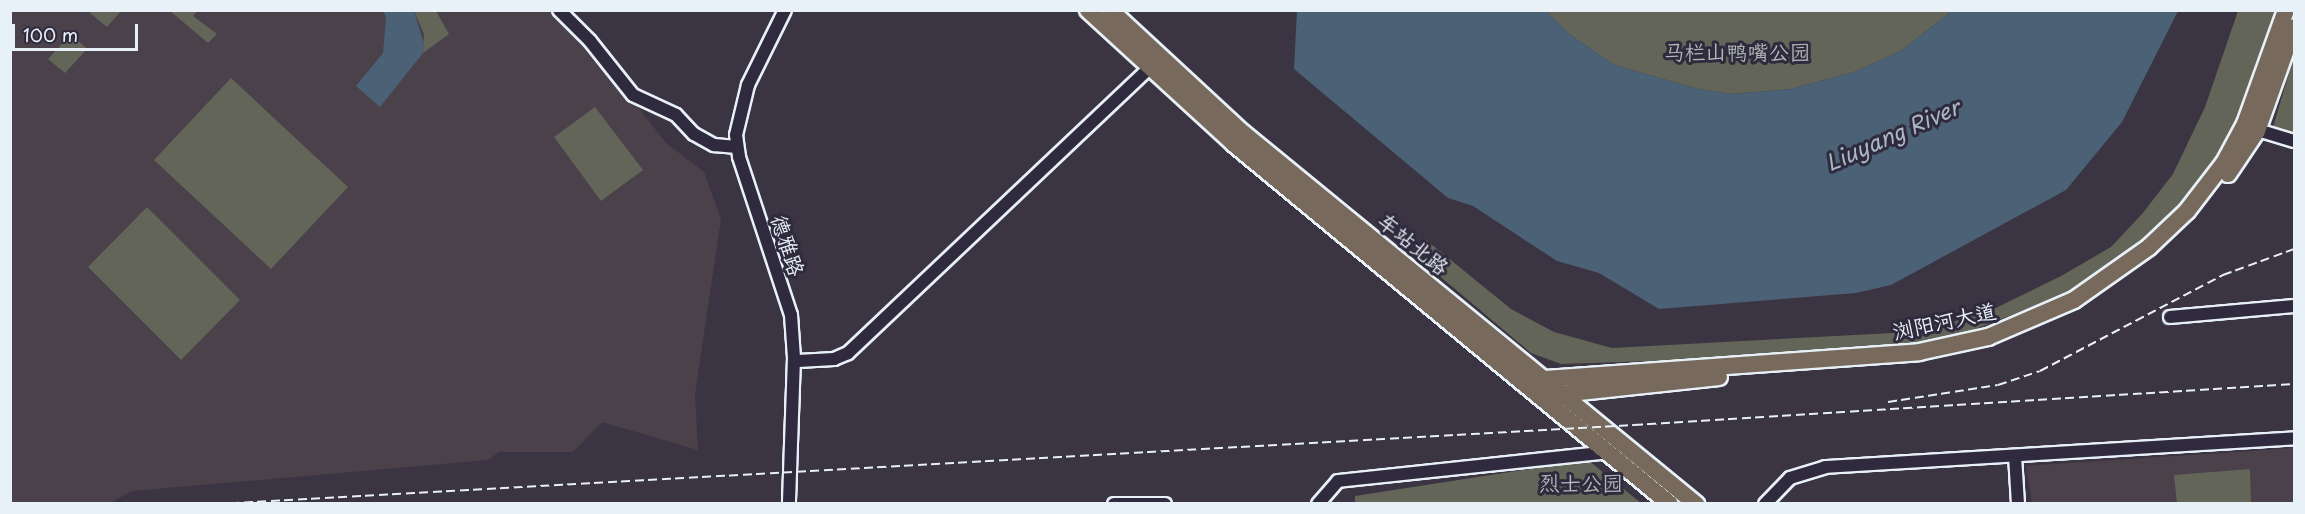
<!DOCTYPE html>
<html>
<head>
<meta charset="utf-8">
<style>
  body { margin:0 }
  #map { position:relative; width:2305px; height:514px; overflow:hidden; background:#3b3443; font-family:"Playpen Sans","LXGW WenKai TC",sans-serif }
  div>[style] { position:absolute }
  .built>* { inset:0; background:#4a414a }
  .green>* { inset:0; background:#626557 }
  .water>* { inset:0; background:#4b6276 }
  .roads { filter:drop-shadow(2px 0 #e8f1f8) drop-shadow(-2px 0 #e8f1f8) drop-shadow(0 2px #e8f1f8) drop-shadow(0 -2px #e8f1f8) }
  .minor>* { height:12px; margin:-6px; padding:0 6px; transform-origin:6px; border-radius:6px; background:#2f2a3d }
  .major>* { height:16px; margin:-8px; padding:0 8px; transform-origin:8px; border-radius:8px; background:#77695c }
  .rail>* { height:2px; margin-top:-1px; transform-origin:0; background:repeating-linear-gradient(90deg,#e8f1f8 0 9px,transparent 0 13.5px) }
  span { translate:-50% -50%; white-space:nowrap; text-align:center; line-height:1.15; -webkit-text-stroke:6px #2f2a3d; paint-order:stroke }
  .park-label { font-size:21px; color:#b2b9b8 }
  .street-label { font-size:21px; color:#e8f1f8 }
  .water-label { font-size:22px; color:#a9b8c4; font-style:italic }
  .frame { position:absolute; inset:0; border:12px solid #e8f1f8; pointer-events:none }
  .scale { position:absolute; left:12px; top:24px; width:126px; height:27px; box-sizing:border-box; border:3px solid #e8f1f8; border-top:0; padding-left:8px; font-size:18px; line-height:21px; white-space:nowrap; color:#e8f1f8; -webkit-text-stroke:4px #2f2a3d; paint-order:stroke }
</style>
</head>
<body>
<div id="map">
  <div class="built">
    <div style="clip-path:polygon(10px 11px,553px 11px,588px 44px,666px 143px,704px 172px,721px 219px,695px 394px,698px 450px,602px 422px,573px 452px,499px 452px,488px 460px,132px 491px,110px 503px,11px 503px)"></div>
    <div style="clip-path:polygon(2294px 448px,2294px 503px,2032px 503px,2026px 466px)"></div>
  </div>
  <div class="green">
    <div style="clip-path:polygon(92px 11px,92px 10px,121px 11px,107px 27px,90px 13px)"></div>
    <div style="clip-path:polygon(170px 11px,197px 11px,193px 16px,217px 34px,208px 43px)"></div>
    <div style="clip-path:polygon(414px 11px,436px 11px,449px 34px,423px 53px,424px 34px)"></div>
    <div style="clip-path:polygon(1546px 11px,1952px 11px,1901px 51px,1854px 72px,1791px 89px,1732px 94px,1698px 89px,1614px 65px,1569px 34px)"></div>
    <div style="clip-path:polygon(2238px 11px,2279px 11px,2238px 119px,2214px 162px,2183px 201px,2142px 242px,2105px 269px,2058px 297px,1963px 334px,1926px 342px,1682px 360px,1561px 364px,1531px 353px,1411px 252px,1425px 239px,1511px 309px,1554px 332px,1612px 348px,1892px 333px,1950px 323px,1996px 308px,2061px 276px,2111px 247px,2142px 214px,2173px 174px,2205px 107px)"></div>
    <div style="clip-path:polygon(71px 34px,87px 49px,65px 73px,48px 59px)"></div>
    <div style="clip-path:polygon(2294px 56px,2294px 135px,2273px 127px)"></div>
    <div style="clip-path:polygon(231px 78px,348px 187px,271px 269px,154px 160px)"></div>
    <div style="clip-path:polygon(595px 107px,643px 170px,601px 201px,554px 137px)"></div>
    <div style="clip-path:polygon(147px 207px,240px 300px,181px 360px,88px 267px)"></div>
    <div style="clip-path:polygon(1588px 460px,1641px 503px,1355px 504px,1355px 496px)"></div>
    <div style="clip-path:polygon(2250px 469px,2251px 503px,2177px 503px,2174px 475px)"></div>
  </div>
  <div class="water">
    <div style="clip-path:polygon(383px 11px,414px 11px,424px 44px,423px 53px,380px 107px,356px 86px,383px 53px,386px 17px)"></div>
    <div style="clip-path:polygon(1297px 11px,1546px 11px,1569px 34px,1614px 65px,1698px 89px,1732px 94px,1791px 89px,1854px 72px,1901px 51px,1952px 11px,2178px 11px,2122px 122px,2066px 190px,1891px 285px,1856px 293px,1659px 309px,1599px 273px,1557px 261px,1473px 206px,1448px 198px,1294px 69px)"></div>
  </div>
  <div class="roads">
    <div class="minor">
      <div style="left:559px;top:10px;width:44px;rotate:45deg"></div>
      <div style="left:590px;top:41px;width:69px;rotate:51.5deg"></div>
      <div style="left:633px;top:95px;width:47px;rotate:24.9deg"></div>
      <div style="left:676px;top:115px;width:26px;rotate:47deg"></div>
      <div style="left:694px;top:134px;width:23px;rotate:29deg"></div>
      <div style="left:714px;top:145px;width:23px;rotate:5deg"></div>
      <div style="left:785px;top:10px;width:84px;rotate:116.3deg"></div>
      <div style="left:748px;top:85px;width:51px;rotate:103.5deg"></div>
      <div style="left:736px;top:135px;width:22px;rotate:82deg"></div>
      <div style="left:739px;top:157px;width:166px;rotate:71.8deg"></div>
      <div style="left:791px;top:315px;width:43px;rotate:86deg"></div>
      <div style="left:794px;top:358px;width:146px;rotate:92deg"></div>
      <div style="left:2251px;top:128px;width:45px;rotate:16.8deg"></div>
      <div style="left:2170px;top:317px;width:124px;rotate:-5.1deg"></div>
      <div style="left:798px;top:361px;width:36px;rotate:-3deg"></div>
      <div style="left:834px;top:359px;width:15px;rotate:-23deg"></div>
      <div style="left:848px;top:353px;width:415px;rotate:-43.4deg"></div>
      <div style="left:2015px;top:456px;width:48px;rotate:86.4deg"></div>
      <div style="left:1114px;top:504px;width:51px"></div>
      <div style="left:1318px;top:504px;width:30px;rotate:-49deg"></div>
      <div style="left:1338px;top:481px;width:272px;rotate:-6.1deg"></div>
      <div style="left:1765px;top:504px;width:36px;rotate:-46deg"></div>
      <div style="left:1790px;top:478px;width:37px;rotate:-17deg"></div>
      <div style="left:1825px;top:467px;width:470px;rotate:-3.5deg"></div>
    </div>
    <div class="major">
      <div style="left:1088px;top:10px;width:198px;rotate:42.5deg"></div>
      <div style="left:1234px;top:144px;width:565px;rotate:39.55deg"></div>
      <div style="left:1110px;top:10px;width:181px;rotate:42.8deg"></div>
      <div style="left:1243px;top:133px;width:586px;rotate:39.32deg"></div>
      <div style="left:2228px;top:174px;width:52px;rotate:-56deg"></div>
      <div style="left:2257px;top:131px;width:110px;rotate:-70.4deg"></div>
      <div style="left:1520px;top:377px;width:25px;rotate:5deg"></div>
      <div style="left:1545px;top:379px;width:375px;rotate:-4.1deg"></div>
      <div style="left:1919px;top:352px;width:71px;rotate:-12.3deg"></div>
      <div style="left:1988px;top:337px;width:94px;rotate:-23.3deg"></div>
      <div style="left:2074px;top:300px;width:92px;rotate:-35.2deg"></div>
      <div style="left:2149px;top:247px;width:52px;rotate:-43.5deg"></div>
      <div style="left:2187px;top:211px;width:61px;rotate:-52.4deg"></div>
      <div style="left:2224px;top:163px;width:44px;rotate:-61.7deg"></div>
      <div style="left:2245px;top:124px;width:121px;rotate:-70.2deg"></div>
      <div style="left:1542px;top:396px;width:178px;rotate:-6.1deg"></div>
    </div>
  </div>
  <div class="rail">
    <div style="left:1888px;top:402px;width:111px;rotate:-8.8deg"></div>
    <div style="left:1998px;top:385px;width:44px;rotate:-18.4deg"></div>
    <div style="left:2040px;top:371px;width:207px;rotate:-27.7deg"></div>
    <div style="left:2223px;top:275px;width:76px;rotate:-20.1deg"></div>
    <div style="left:217px;top:504px;width:1419px;rotate:-3.19deg"></div>
    <div style="left:1634px;top:425px;width:661px;rotate:-3.55deg"></div>
  </div>
  <div class="park-label">
    <span style="left:1737px;top:51px">马栏山鸭嘴公园</span>
    <span style="left:1581px;top:482px">烈士公园</span>
  </div>
  <div class="street-label">
    <span style="left:1414px;top:243px;rotate:39deg">车站北路</span>
    <span style="left:789px;top:245px;rotate:72deg">德雅路</span>
    <span style="left:1944px;top:320px;rotate:-12deg">浏阳河大道</span>
  </div>
  <div class="water-label">
    <span style="left:1892px;top:134px;rotate:-24deg">Liuyang River</span>
  </div>
  <div class="frame"></div>
  <div class="scale">100 m</div>
</div>
</body>
</html>
